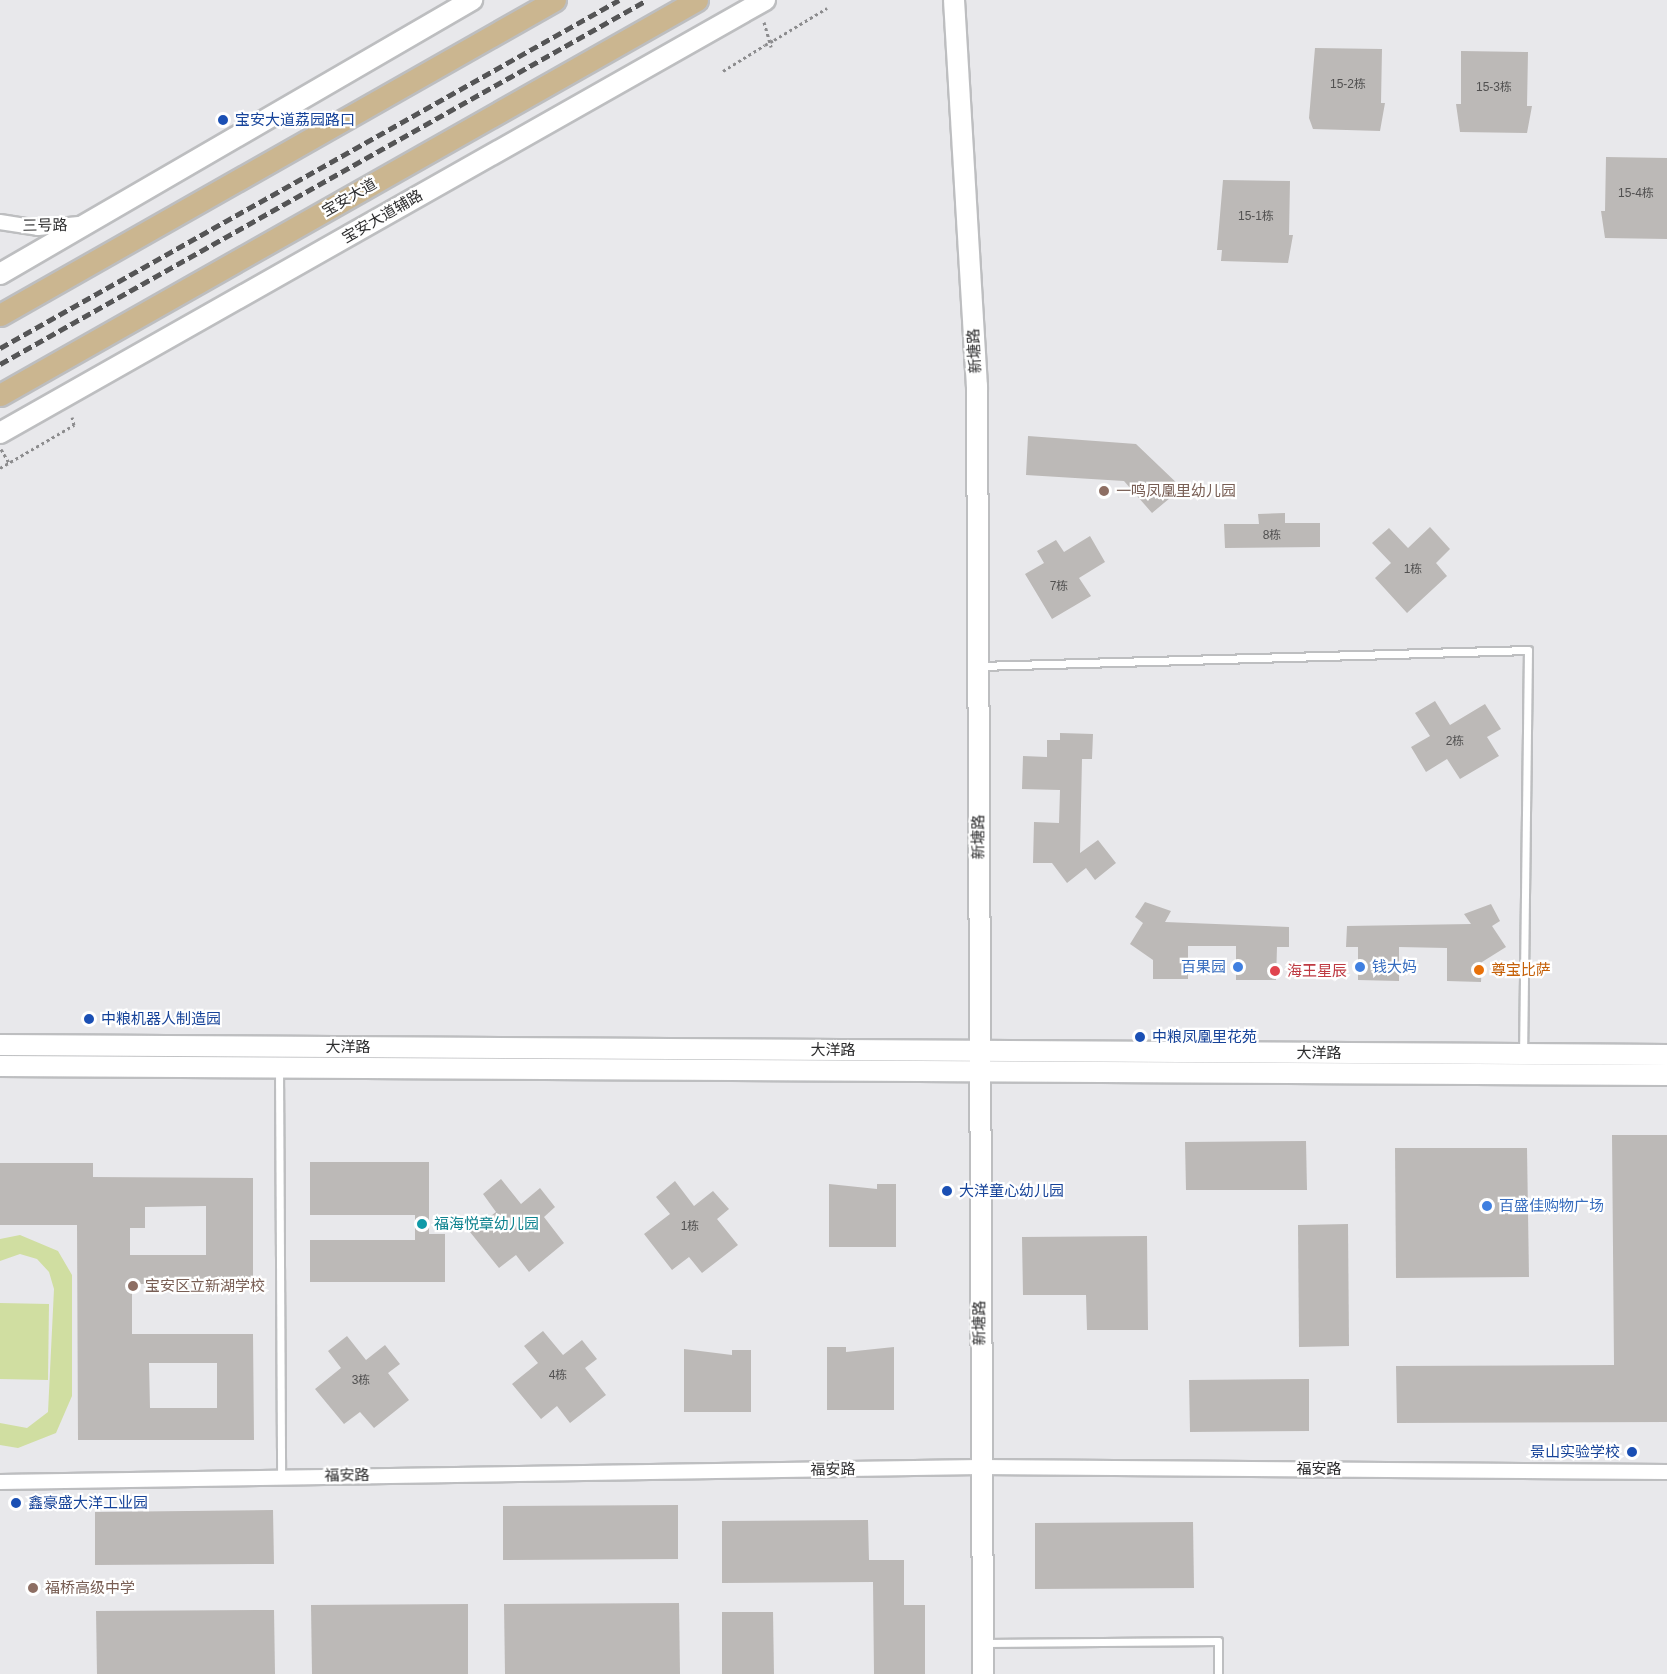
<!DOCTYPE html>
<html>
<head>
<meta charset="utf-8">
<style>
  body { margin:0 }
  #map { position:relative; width:1667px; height:1674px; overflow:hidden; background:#e8e8eb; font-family:Arial,"Noto Sans SC",sans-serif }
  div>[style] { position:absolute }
  .green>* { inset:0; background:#d0dea1 }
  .building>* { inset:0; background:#bcb9b7 }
  .path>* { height:3px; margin-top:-1.5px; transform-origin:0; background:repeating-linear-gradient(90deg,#8c8c8e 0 3px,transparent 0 6px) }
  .roads { filter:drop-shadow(2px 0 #bdbec0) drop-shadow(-2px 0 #bdbec0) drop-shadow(0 2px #bdbec0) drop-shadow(0 -2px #bdbec0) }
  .lane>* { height:7px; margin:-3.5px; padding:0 3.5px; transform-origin:3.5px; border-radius:3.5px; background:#fff }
  .street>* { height:14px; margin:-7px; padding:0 7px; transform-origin:7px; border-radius:7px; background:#fff }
  .secondary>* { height:20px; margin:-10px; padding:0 10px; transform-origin:10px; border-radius:10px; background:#fff }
  .primary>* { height:21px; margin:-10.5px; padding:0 10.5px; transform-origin:10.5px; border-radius:10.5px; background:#cbb690 }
  .rail>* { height:4.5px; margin-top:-2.25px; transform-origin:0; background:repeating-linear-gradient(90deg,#555556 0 9px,transparent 0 13.5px) }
  .path-bridge>* { height:3px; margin-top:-1.5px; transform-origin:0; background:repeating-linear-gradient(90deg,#8c8c8e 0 3px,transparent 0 6px) }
  .dots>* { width:16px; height:16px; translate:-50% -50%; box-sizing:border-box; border:3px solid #fff; border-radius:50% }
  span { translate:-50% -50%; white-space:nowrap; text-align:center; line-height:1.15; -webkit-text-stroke:4.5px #fff; paint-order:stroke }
  .number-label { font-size:12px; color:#515050 }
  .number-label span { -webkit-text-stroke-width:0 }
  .transit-label { font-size:15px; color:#164399 }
  .left { translate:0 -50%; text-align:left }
  .right { translate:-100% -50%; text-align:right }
  .street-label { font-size:15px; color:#2d2d2e }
  .education-label { font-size:15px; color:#785e54 }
  .shop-label { font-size:15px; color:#366cbe }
  .food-label { font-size:15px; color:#c56008 }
  .health-label { font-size:15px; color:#be3a42 }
  .culture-label { font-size:15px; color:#0d838f }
</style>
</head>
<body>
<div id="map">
  <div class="green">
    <div style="clip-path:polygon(20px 1235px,58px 1251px,72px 1275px,72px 1396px,56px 1433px,18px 1448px,0 1445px,0 1423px,27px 1428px,48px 1412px,54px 1289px,49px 1272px,37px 1259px,20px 1254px,0 1261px,0 1239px)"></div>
    <div style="clip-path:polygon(0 1303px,49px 1304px,48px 1380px,0 1379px)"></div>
  </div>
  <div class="building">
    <div style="clip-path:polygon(1315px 48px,1382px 49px,1381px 103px,1385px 103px,1380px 131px,1313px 129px,1309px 118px)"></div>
    <div style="clip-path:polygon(1461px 51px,1528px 52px,1527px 106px,1532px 106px,1527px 133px,1460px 132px,1456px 104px,1461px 104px)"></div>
    <div style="clip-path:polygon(1606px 157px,1667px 158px,1667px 239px,1605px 238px,1601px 211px,1605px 211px)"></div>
    <div style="clip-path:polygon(1223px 180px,1290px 181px,1289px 235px,1293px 235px,1288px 263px,1221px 261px,1222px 250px,1217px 250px)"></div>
    <div style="clip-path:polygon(1028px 436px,1136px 444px,1182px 488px,1152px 513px,1124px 481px,1026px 475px)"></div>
    <div style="clip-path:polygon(1285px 513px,1285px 523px,1320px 523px,1320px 547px,1225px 548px,1224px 524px,1259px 524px,1258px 514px)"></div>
    <div style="clip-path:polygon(1430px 527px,1450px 549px,1436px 563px,1447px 576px,1407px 613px,1375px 578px,1391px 563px,1372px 543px,1389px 528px,1408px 548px)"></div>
    <div style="clip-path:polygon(1090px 536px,1105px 562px,1079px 578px,1091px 596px,1052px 619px,1025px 574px,1044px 563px,1037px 551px,1056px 540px,1064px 552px)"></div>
    <div style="clip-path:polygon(1435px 701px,1450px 725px,1485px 704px,1501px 729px,1487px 737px,1499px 756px,1460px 779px,1447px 759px,1426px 772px,1411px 747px,1430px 736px,1415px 713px)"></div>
    <div style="clip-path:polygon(1060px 733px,1093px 734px,1092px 759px,1082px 759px,1080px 853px,1098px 840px,1116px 863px,1095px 880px,1086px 868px,1067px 883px,1052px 863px,1033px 863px,1034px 822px,1059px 823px,1060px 790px,1022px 789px,1023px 756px,1047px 757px,1047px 740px,1060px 740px)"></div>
    <div style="clip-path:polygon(1145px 902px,1171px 911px,1165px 922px,1289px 927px,1289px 947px,1277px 947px,1276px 980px,1236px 980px,1236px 946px,1188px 946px,1188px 979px,1153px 979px,1153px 960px,1130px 944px,1143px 923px,1135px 917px)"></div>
    <div style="clip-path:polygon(1491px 904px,1500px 921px,1492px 926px,1506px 947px,1482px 962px,1481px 982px,1447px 981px,1447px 948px,1399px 947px,1399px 981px,1358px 980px,1358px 947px,1346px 947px,1347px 926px,1471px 924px,1464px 914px)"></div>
    <div style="clip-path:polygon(1612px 1135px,1667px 1135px,1667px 1422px,1397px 1423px,1396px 1366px,1614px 1365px)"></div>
    <div style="clip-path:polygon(1306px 1141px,1307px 1190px,1186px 1190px,1185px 1142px)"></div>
    <div style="clip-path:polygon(1395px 1148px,1527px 1148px,1529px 1277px,1396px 1278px)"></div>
    <div style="clip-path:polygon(310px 1162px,429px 1162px,429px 1234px,445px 1234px,445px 1282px,310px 1282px,310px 1240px,415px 1240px,415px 1215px,310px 1215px)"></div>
    <div style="clip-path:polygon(evenodd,0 1163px,93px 1163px,93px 1177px,253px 1178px,253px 1284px,132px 1284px,132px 1334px,253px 1334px,254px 1440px,78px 1440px,77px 1225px,0 1225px,0 1163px,206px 1206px,206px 1255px,130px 1255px,130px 1228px,145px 1228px,145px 1207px,206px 1206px,0 1163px,149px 1363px,217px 1363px,217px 1408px,150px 1408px,149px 1363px)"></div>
    <div style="clip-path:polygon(501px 1179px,521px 1204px,540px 1188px,555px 1207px,544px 1217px,564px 1243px,529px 1272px,516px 1255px,499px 1268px,470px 1232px,496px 1212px,483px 1194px)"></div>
    <div style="clip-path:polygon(675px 1181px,694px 1206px,713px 1191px,729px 1209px,717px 1219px,738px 1245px,702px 1273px,689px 1257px,672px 1270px,644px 1234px,670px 1214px,656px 1197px)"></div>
    <div style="clip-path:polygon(829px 1184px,877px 1189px,877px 1184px,896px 1184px,896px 1247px,829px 1247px)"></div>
    <div style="clip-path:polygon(1348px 1224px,1349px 1346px,1299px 1347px,1298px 1225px)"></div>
    <div style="clip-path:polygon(1147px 1236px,1148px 1330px,1087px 1330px,1086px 1295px,1023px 1295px,1022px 1237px)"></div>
    <div style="clip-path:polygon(543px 1331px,563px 1355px,582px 1340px,597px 1359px,585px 1368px,606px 1395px,570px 1423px,557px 1406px,541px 1419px,512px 1384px,538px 1363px,524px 1346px)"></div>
    <div style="clip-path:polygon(347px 1336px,366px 1360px,385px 1345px,400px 1364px,388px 1373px,409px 1400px,374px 1428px,360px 1412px,344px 1424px,315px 1389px,341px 1368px,328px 1351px)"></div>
    <div style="clip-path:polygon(827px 1347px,846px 1347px,846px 1352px,894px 1347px,894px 1410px,827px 1410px)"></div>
    <div style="clip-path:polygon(684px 1349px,732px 1355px,732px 1350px,751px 1350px,751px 1412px,684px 1412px)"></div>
    <div style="clip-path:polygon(1309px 1379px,1309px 1431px,1190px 1432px,1189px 1380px)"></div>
    <div style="clip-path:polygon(678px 1505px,678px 1559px,503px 1560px,503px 1506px)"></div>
    <div style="clip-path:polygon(273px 1510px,274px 1564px,95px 1565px,95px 1512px)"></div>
    <div style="clip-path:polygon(868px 1520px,869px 1560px,904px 1560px,904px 1605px,925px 1605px,925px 1674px,874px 1674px,873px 1582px,722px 1583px,722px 1521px)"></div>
    <div style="clip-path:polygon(1193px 1522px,1194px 1588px,1035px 1589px,1035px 1523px)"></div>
    <div style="clip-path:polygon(679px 1603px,680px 1674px,505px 1674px,504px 1604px)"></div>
    <div style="clip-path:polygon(468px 1604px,468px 1674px,312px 1674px,311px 1605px)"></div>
    <div style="clip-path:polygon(274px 1610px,275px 1674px,97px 1674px,96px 1611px)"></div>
    <div style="clip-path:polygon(722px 1612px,773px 1612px,774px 1674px,722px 1674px)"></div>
  </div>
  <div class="path">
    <div style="left:764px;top:22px;width:26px;rotate:74deg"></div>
    <div style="left:774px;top:40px;width:62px;rotate:-31.1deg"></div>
    <div style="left:723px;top:71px;width:49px;rotate:-31.8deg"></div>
    <div style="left:1px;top:449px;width:16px;rotate:60deg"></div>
    <div style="left:0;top:468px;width:86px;rotate:-30.2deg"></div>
    <div style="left:74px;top:425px;width:8px;rotate:-104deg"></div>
  </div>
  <div class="roads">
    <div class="lane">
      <div style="left:980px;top:666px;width:548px;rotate:-1.67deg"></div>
      <div style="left:1528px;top:650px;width:401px;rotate:90.7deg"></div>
      <div style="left:279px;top:1070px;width:406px;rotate:89.7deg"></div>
      <div style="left:986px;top:1643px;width:232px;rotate:-0.5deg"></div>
      <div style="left:1218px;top:1641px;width:33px;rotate:90deg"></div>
    </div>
    <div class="street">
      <div style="left:0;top:222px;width:38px;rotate:9deg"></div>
      <div style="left:38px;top:228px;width:41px;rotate:-5.6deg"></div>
      <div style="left:0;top:1482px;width:980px;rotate:-0.88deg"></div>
      <div style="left:980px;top:1467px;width:687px;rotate:0.42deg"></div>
    </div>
    <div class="secondary">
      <div style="left:954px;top:0;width:387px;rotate:86.6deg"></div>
      <div style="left:977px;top:386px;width:1288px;rotate:89.73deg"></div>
      <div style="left:0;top:274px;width:546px;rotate:-30.14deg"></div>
      <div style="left:0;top:433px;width:879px;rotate:-29.51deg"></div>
      <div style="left:0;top:1045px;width:1667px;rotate:0.34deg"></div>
      <div style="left:0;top:1066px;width:1667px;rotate:0.31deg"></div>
    </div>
    <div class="primary">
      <div style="left:0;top:315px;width:638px;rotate:-29.58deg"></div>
      <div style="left:0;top:395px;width:801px;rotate:-29.54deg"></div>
    </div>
  </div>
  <div class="rail">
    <div style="left:0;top:348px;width:710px;rotate:-29.34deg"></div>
    <div style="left:0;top:364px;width:742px;rotate:-29.36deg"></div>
  </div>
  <div class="path-bridge">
    <div style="left:765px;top:45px;width:10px;rotate:-29deg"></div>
  </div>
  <div class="dots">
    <div style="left:223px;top:120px;background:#1a4fb4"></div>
    <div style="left:1104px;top:491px;background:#8d6e63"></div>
    <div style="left:1238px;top:967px;background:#3f7fe0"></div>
    <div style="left:1360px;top:967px;background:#3f7fe0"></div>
    <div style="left:1479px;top:970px;background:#e8710a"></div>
    <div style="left:1275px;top:971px;background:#e0444e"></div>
    <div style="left:89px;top:1019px;background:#1a4fb4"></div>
    <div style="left:1140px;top:1037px;background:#1a4fb4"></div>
    <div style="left:947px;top:1191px;background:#1a4fb4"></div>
    <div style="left:1487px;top:1206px;background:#3f7fe0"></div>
    <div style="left:422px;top:1224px;background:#0f9aa8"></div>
    <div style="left:133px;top:1286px;background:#8d6e63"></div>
    <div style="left:1632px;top:1452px;background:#1a4fb4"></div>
    <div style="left:16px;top:1503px;background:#1a4fb4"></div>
    <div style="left:33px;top:1588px;background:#8d6e63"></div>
  </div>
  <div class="number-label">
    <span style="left:1348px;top:85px">15-2栋</span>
    <span style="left:1494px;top:88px">15-3栋</span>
    <span style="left:1636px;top:194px">15-4栋</span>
    <span style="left:1256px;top:217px">15-1栋</span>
    <span style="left:1272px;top:536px">8栋</span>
    <span style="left:1413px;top:570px">1栋</span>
    <span style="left:1059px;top:587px">7栋</span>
    <span style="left:1455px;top:742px">2栋</span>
    <span style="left:690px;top:1227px">1栋</span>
    <span style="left:558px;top:1376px">4栋</span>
    <span style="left:361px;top:1381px">3栋</span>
  </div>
  <div class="transit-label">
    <span class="left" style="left:235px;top:120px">宝安大道荔园路口</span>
    <span class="left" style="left:101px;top:1019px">中粮机器人制造园</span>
    <span class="left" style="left:1152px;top:1037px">中粮凤凰里花苑</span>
    <span class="left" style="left:959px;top:1191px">大洋童心幼儿园</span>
    <span class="right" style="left:1620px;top:1452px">景山实验学校</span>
    <span class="left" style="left:28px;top:1503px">鑫豪盛大洋工业园</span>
  </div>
  <div class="street-label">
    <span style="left:349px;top:197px;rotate:-30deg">宝安大道</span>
    <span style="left:382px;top:216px;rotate:-30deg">宝安大道辅路</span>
    <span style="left:45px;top:225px;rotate:-1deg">三号路</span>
    <span style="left:974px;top:351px;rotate:-93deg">新塘路</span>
    <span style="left:978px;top:837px;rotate:-90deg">新塘路</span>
    <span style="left:348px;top:1047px">大洋路</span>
    <span style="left:833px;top:1050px">大洋路</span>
    <span style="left:1319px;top:1053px">大洋路</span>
    <span style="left:979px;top:1323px;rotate:-90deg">新塘路</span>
    <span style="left:833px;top:1469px;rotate:-1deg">福安路</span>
    <span style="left:1319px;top:1469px">福安路</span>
    <span style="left:347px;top:1475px;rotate:-1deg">福安路</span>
  </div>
  <div class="education-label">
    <span class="left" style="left:1116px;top:491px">一鸣凤凰里幼儿园</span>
    <span class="left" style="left:145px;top:1286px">宝安区立新湖学校</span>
    <span class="left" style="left:45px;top:1588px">福桥高级中学</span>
  </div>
  <div class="shop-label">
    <span class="right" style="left:1226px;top:967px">百果园</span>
    <span class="left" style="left:1372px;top:967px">钱大妈</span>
    <span class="left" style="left:1499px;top:1206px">百盛佳购物广场</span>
  </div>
  <div class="food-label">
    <span class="left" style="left:1491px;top:970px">尊宝比萨</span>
  </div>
  <div class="health-label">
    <span class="left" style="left:1287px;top:971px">海王星辰</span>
  </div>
  <div class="culture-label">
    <span class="left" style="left:434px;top:1224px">福海悦章幼儿园</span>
  </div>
</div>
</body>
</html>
